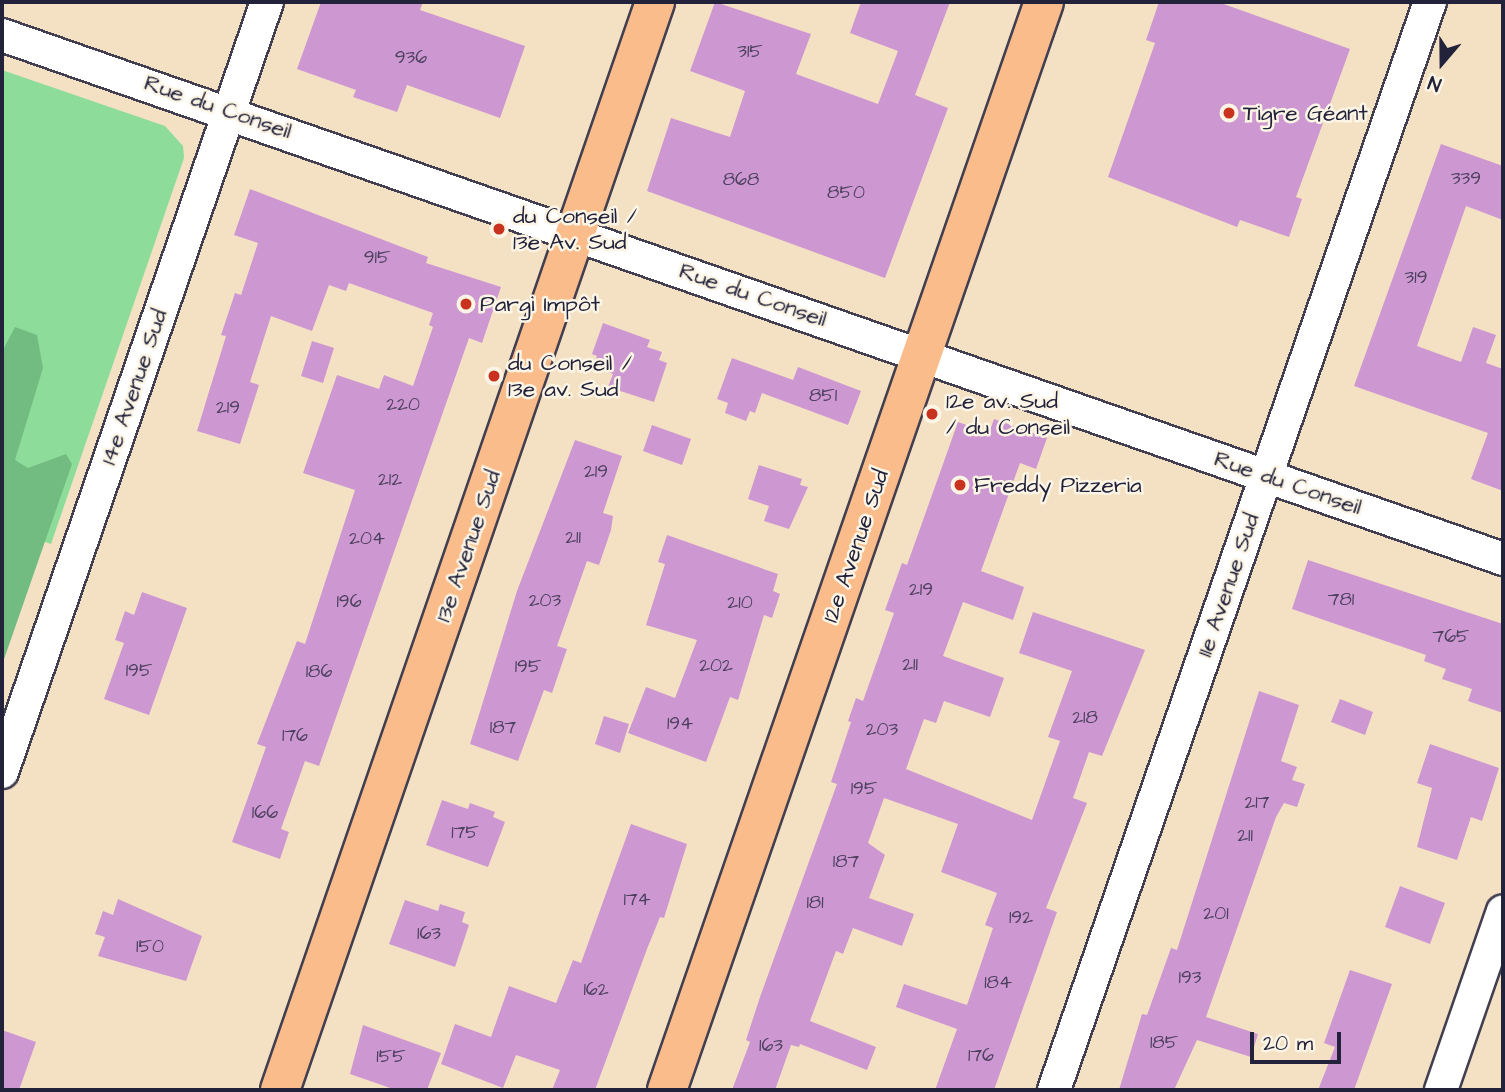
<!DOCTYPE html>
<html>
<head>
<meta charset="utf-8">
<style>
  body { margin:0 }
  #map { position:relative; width:1505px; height:1092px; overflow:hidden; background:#f4e1c4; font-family:"Architects Daughter",sans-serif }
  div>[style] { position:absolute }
  .green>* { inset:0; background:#8edc9a }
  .forest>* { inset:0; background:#72bc82 }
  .building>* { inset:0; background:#cd98d1 }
  .roads { filter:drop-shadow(2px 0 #423f50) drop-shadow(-2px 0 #423f50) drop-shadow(0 2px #423f50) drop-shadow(0 -2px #423f50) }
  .minor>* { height:32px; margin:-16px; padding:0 16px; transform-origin:16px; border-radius:16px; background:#fff }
  .major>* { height:38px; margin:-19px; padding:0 19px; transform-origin:19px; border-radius:19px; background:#f9bc8a }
  .dots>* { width:19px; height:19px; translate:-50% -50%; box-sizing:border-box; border:4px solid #fcf5e5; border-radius:50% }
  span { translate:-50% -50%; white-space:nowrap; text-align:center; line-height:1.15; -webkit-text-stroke:5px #fcf5e5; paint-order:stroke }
  .number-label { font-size:19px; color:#4d4060 }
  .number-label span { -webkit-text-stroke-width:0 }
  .street-label { font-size:23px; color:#22223b }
  .poi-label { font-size:23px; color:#22223b }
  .left { translate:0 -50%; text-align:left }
  .frame { position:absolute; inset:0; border:4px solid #22223b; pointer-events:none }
  .north { position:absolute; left:1407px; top:28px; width:70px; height:70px; -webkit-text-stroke:5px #fcf5e5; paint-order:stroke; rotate:200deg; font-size:19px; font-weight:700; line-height:28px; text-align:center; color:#22223b }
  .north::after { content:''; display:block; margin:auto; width:24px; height:32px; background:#22223b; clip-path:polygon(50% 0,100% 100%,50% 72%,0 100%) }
  .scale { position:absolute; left:1250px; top:1032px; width:91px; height:32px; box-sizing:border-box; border:4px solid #22223b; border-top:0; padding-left:9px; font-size:21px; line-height:24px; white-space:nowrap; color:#22223b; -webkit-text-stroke:5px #fcf5e5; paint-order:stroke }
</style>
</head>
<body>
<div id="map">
  <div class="green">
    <div style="clip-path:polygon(2px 70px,165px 126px,183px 146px,184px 158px,51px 544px,2px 527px)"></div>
  </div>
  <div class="forest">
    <div style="clip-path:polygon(15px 327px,37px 335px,43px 368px,15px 460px,28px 468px,66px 454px,72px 464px,2px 665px,2px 352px)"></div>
  </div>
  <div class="building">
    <div style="clip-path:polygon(321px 2px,423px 2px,420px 10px,525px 46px,500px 118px,407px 85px,397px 112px,353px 97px,356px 90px,297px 69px)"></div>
    <div style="clip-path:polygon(715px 2px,811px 34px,796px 74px,878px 104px,898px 51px,850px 33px,861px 2px,950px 2px,915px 95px,948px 108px,885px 278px,647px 191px,671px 118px,730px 137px,745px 91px,690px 71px)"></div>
    <div style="clip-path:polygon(1159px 2px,1218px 2px,1350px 49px,1296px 197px,1302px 199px,1289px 237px,1240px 220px,1237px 227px,1108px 177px,1155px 43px,1146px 40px)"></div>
    <div style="clip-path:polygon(1441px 144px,1503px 166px,1503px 220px,1466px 206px,1417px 346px,1461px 362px,1473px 327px,1496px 335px,1486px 363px,1503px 369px,1503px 491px,1471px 479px,1488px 433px,1354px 386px)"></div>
    <div style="clip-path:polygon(250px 189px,428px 257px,426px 263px,501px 287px,482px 343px,469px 338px,319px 766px,305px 761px,281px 829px,289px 832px,280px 859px,232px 842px,266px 747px,257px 744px,297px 641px,305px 644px,355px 490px,303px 473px,337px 375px,379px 389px,384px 375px,413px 386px,433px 327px,429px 325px,433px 313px,349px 283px,346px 291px,329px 285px,312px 331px,271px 316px,250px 382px,259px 385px,240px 444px,197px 431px,226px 336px,221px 335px,235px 293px,241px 295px,258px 243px,234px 235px)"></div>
    <div style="clip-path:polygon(603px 323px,650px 340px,647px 347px,662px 352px,659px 360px,667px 363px,654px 402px,608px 387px,613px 374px,593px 367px,597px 356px,592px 354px)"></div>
    <div style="clip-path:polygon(312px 341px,334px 348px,323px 383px,301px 376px)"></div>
    <div style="clip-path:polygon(732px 358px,793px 380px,798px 367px,861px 391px,848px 425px,762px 393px,755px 413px,750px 411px,746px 421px,725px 413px,728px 403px,717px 399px)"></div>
    <div style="clip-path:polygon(994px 419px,1047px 438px,1036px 469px,1020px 463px,981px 571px,1024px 587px,1013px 620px,963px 602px,943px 656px,1004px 678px,990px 717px,944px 701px,936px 723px,924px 719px,906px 769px,1032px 820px,1060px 741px,1048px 737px,1072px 671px,1019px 653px,1033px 612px,1145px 650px,1102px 756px,1089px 752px,1073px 798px,1087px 803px,1046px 908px,1057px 912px,994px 1090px,935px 1090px,957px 1029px,896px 1007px,904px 984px,967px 1005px,993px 928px,985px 925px,997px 893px,941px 872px,958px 824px,884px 798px,868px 843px,885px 855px,869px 898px,914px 914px,902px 946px,853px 928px,843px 954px,836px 951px,810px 1021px,876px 1047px,867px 1070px,800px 1044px,799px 1047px,791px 1045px,775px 1090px,732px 1090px,750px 1042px,746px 1040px,760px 997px,837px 784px,831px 782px,851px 722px,848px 721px,856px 698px,863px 701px,894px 613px,885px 610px,902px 563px,907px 565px,958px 422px,989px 433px)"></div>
    <div style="clip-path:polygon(652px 425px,691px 439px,682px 465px,643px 451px)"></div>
    <div style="clip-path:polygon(575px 440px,622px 456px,603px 513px,613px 516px,611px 530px,599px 565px,587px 561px,557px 646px,567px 649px,552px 693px,544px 690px,518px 761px,470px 744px,517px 591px)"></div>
    <div style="clip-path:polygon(759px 465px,802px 479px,800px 485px,808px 487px,789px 529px,764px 521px,769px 506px,748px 499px)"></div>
    <div style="clip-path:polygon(667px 535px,778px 574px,773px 591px,780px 594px,772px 618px,764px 615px,738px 700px,730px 697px,706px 762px,628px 733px,646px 687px,675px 698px,697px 640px,646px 625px,665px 564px,658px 562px)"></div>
    <div style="clip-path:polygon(1308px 560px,1503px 624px,1503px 713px,1468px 701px,1472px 689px,1442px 679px,1446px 669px,1424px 661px,1426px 655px,1292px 609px)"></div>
    <div style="clip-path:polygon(142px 592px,187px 608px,149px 715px,104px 699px,124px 643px,115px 640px,125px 611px,134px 615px)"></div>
    <div style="clip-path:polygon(1259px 691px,1299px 705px,1281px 761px,1297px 767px,1292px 780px,1305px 784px,1297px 807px,1284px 803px,1276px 817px,1206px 1017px,1258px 1034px,1251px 1057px,1197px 1040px,1174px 1090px,1119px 1090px,1142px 1014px,1147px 1015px,1171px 948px,1177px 950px)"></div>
    <div style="clip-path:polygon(1340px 699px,1373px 712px,1365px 735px,1331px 722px)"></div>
    <div style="clip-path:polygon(604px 716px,629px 724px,620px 753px,595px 744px)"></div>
    <div style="clip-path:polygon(1430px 744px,1499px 768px,1482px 821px,1471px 817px,1457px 860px,1417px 847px,1432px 788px,1417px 783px)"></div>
    <div style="clip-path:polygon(442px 800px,468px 809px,470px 803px,495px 812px,493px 817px,505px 822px,488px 867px,426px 845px)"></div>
    <div style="clip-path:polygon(631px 824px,687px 844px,664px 918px,660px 917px,647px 949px,595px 1090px,552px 1090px,560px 1070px,516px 1055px,503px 1088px,441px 1064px,455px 1024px,491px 1037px,509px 986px,556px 1003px,573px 960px,581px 963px)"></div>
    <div style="clip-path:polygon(1400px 886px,1445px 903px,1430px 944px,1385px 927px)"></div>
    <div style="clip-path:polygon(118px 899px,202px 936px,186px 981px,98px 956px,105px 937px,95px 934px,103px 911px,113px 915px)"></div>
    <div style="clip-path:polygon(405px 900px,438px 911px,440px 904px,465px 912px,462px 922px,469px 925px,455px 967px,389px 944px)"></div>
    <div style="clip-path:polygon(1350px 970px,1392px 984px,1354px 1090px,1318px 1090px,1335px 1047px,1324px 1043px)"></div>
    <div style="clip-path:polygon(363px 1025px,441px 1053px,427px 1090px,396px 1090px,350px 1074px)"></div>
    <div style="clip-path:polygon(2px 1030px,36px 1042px,19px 1090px,2px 1090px)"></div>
  </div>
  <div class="roads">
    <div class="minor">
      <div style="left:2px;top:35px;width:1590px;rotate:19.24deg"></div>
      <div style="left:2px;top:772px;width:814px;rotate:-71.01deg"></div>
      <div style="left:1054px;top:1090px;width:1151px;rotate:-70.94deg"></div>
      <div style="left:1441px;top:1090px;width:189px;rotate:-70.9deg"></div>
    </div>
    <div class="major">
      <div style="left:280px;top:1090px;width:1151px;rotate:-70.98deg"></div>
      <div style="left:667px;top:1090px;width:1151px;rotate:-70.89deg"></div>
    </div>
  </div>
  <div class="dots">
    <div style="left:1229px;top:113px;background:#c8321e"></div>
    <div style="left:499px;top:229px;background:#c8321e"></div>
    <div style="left:466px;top:304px;background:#c8321e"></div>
    <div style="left:494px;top:376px;background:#c8321e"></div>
    <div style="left:932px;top:414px;background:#c8321e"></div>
    <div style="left:960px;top:485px;background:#c8321e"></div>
  </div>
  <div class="number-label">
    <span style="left:750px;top:52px">315</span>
    <span style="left:411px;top:58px">936</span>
    <span style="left:1466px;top:179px">339</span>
    <span style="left:741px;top:180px">868</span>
    <span style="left:846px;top:193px">850</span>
    <span style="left:377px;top:258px">915</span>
    <span style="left:1416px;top:278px">319</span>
    <span style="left:823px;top:396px">851</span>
    <span style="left:403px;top:405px">220</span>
    <span style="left:228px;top:408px">219</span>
    <span style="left:596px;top:472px">219</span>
    <span style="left:390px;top:480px">212</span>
    <span style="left:573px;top:538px">211</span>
    <span style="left:367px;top:539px">204</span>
    <span style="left:921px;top:590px">219</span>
    <span style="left:1341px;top:600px">781</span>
    <span style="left:545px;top:601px">203</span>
    <span style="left:349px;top:602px">196</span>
    <span style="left:740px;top:603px">210</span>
    <span style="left:1451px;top:637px">765</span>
    <span style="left:910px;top:665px">211</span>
    <span style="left:716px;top:666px">202</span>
    <span style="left:528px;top:667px">195</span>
    <span style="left:139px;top:671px">195</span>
    <span style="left:319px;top:672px">186</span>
    <span style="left:1085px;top:718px">218</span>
    <span style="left:680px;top:724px">194</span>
    <span style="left:503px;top:728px">187</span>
    <span style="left:882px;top:730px">203</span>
    <span style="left:295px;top:736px">176</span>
    <span style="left:864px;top:789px">195</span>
    <span style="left:1257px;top:803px">217</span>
    <span style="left:265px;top:813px">166</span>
    <span style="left:465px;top:833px">175</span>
    <span style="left:1245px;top:836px">211</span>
    <span style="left:846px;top:862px">187</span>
    <span style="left:637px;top:900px">174</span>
    <span style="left:815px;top:903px">181</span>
    <span style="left:1216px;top:914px">201</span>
    <span style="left:1021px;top:918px">192</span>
    <span style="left:429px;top:934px">163</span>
    <span style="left:150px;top:947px">150</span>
    <span style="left:1190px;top:978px">193</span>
    <span style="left:998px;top:983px">184</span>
    <span style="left:596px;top:990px">162</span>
    <span style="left:1164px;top:1043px">185</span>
    <span style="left:771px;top:1046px">163</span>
    <span style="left:981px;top:1056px">176</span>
    <span style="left:391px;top:1057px">155</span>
  </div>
  <div class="street-label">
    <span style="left:218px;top:107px;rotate:19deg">Rue du Conseil</span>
    <span style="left:753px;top:295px;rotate:19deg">Rue du Conseil</span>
    <span style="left:134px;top:387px;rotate:-71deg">14e Avenue Sud</span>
    <span style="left:1288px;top:483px;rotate:19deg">Rue du Conseil</span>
    <span style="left:468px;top:546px;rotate:-71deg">13e Avenue Sud</span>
    <span style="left:856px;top:546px;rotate:-71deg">12e Avenue Sud</span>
    <span style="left:1228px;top:585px;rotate:-71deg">11e Avenue Sud</span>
  </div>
  <div class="poi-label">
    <span class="left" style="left:1243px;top:113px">Tigre Géant</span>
    <span class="left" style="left:513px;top:229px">du Conseil /<br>13e Av. Sud</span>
    <span class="left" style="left:480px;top:304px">Pargi Impôt</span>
    <span class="left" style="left:508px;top:376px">du Conseil /<br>13e av. Sud</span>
    <span class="left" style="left:946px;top:414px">12e av. Sud<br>/ du Conseil</span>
    <span class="left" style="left:974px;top:485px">Freddy Pizzeria</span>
  </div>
  <div class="frame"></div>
  <div class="north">N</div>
  <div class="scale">20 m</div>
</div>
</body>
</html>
